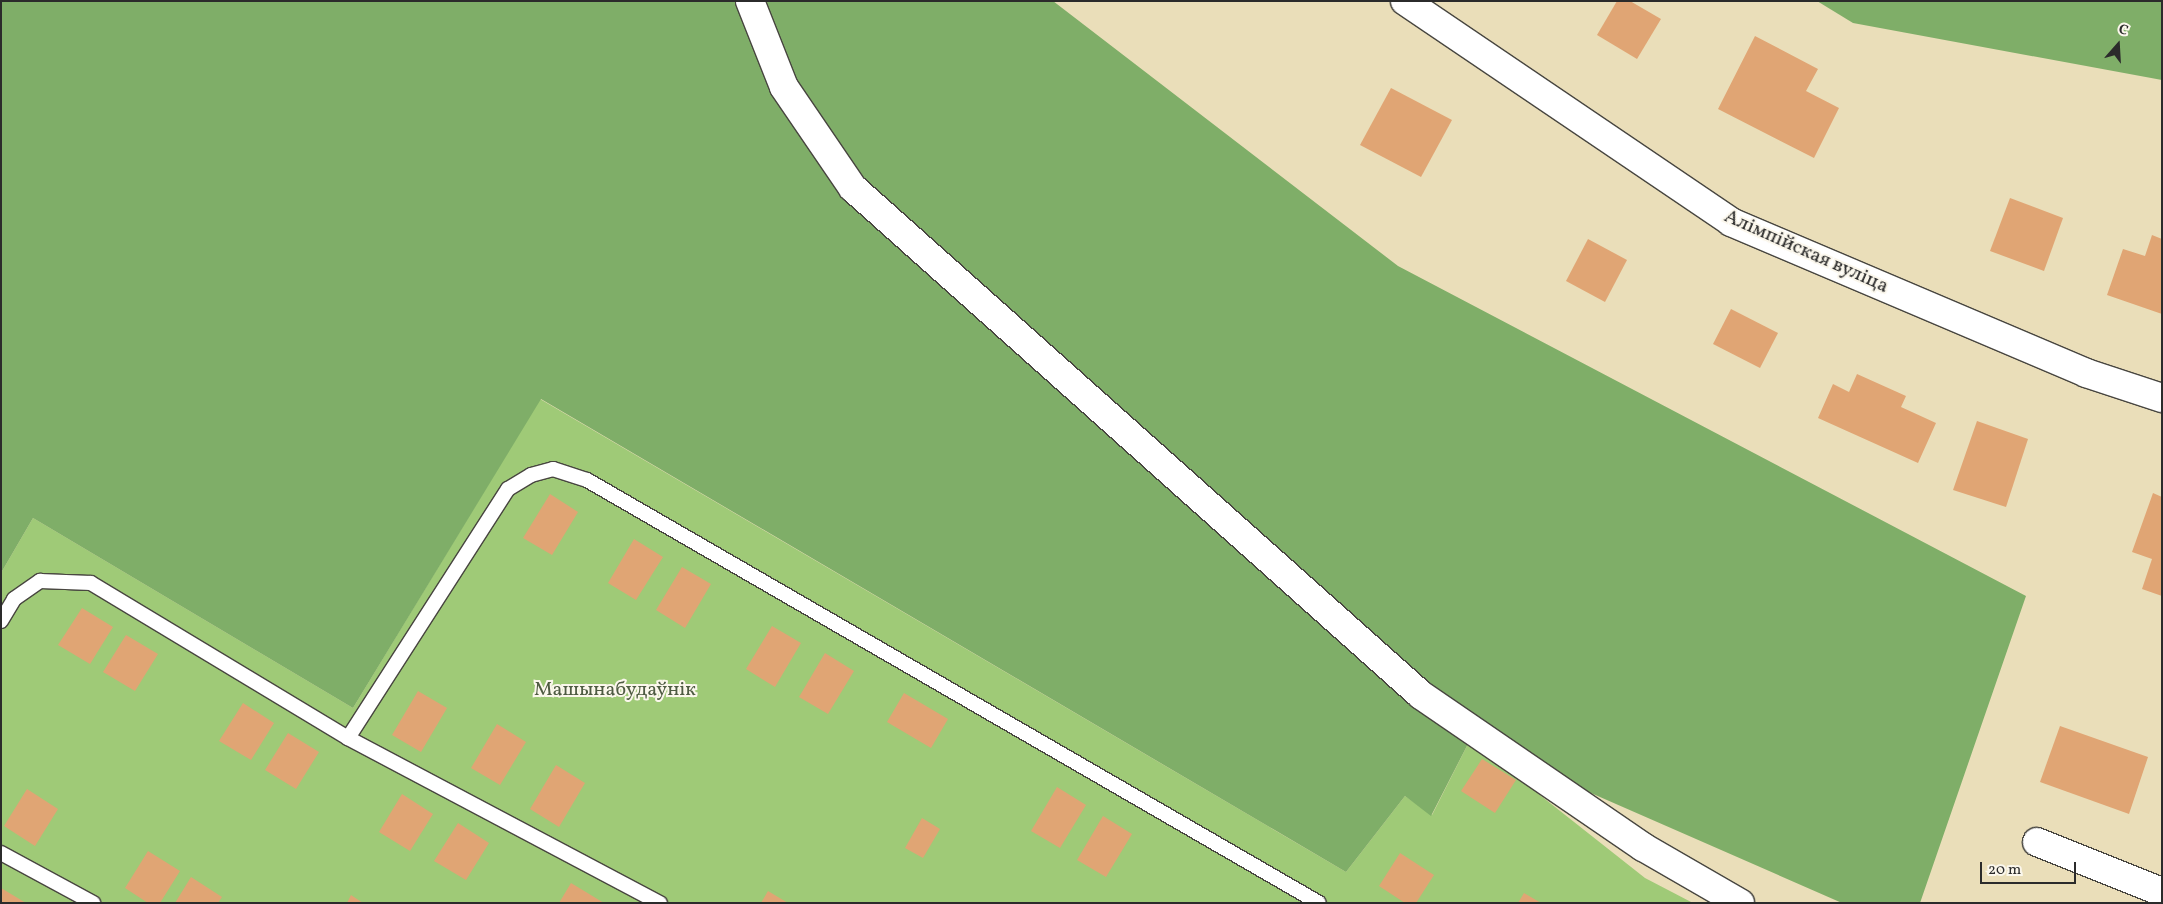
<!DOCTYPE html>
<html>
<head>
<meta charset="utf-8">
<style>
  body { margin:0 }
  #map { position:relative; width:2163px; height:904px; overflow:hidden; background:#eadeb9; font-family:Vollkorn,serif }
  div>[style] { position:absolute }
  .green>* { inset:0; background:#9fca77 }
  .forest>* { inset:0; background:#7fae68 }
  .building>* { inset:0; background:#e0a574 }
  .roads { filter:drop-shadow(1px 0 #484640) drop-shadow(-1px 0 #484640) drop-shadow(0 1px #484640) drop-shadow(0 -1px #484640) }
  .lane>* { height:14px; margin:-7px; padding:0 7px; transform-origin:7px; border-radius:7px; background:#fff }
  .street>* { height:28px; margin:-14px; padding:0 14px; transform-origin:14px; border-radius:14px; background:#fff }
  span { translate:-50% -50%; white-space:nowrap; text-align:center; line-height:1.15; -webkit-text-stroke:4px #fbf7ec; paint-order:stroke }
  .street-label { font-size:20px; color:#2b2b2b }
  .park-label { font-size:20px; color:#4e5b42 }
  .frame { position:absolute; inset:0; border:2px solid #2b2b2b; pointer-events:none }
  .north { position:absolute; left:2093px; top:20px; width:50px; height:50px; -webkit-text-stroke:4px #fbf7ec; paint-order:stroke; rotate:19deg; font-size:14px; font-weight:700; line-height:20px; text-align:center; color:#2b2b2b }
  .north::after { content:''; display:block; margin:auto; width:18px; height:22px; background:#2b2b2b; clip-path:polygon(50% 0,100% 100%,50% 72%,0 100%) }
  .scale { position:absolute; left:1980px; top:862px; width:96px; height:22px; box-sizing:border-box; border:2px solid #2b2b2b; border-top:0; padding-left:6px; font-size:15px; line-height:18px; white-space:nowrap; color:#2b2b2b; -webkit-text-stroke:4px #fbf7ec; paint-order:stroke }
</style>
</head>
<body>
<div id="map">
  <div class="green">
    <div style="clip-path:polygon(540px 399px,1346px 872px,1405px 796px,1432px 815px,1470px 740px,1645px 878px,1693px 903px,1px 903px,1px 573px,33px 518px,353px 708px)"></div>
  </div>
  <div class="forest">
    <div style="clip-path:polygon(1px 1px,1053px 1px,1398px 266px,2026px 596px,1920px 903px,1842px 903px,1470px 740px,1431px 816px,1405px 796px,1346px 872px,541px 399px,353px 708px,33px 518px,1px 573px)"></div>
    <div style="clip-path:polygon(1817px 1px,2162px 1px,2162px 80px,1853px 23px)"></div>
  </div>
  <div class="building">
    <div style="clip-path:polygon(1617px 1px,1630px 1px,1661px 19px,1637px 59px,1597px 35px)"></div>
    <div style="clip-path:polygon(1755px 36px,1818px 69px,1806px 91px,1839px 108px,1814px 158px,1718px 109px)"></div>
    <div style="clip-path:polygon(1391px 88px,1452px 120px,1421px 177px,1360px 145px)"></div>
    <div style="clip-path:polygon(2010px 198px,2063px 218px,2044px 271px,1990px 251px)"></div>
    <div style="clip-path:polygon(2152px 235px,2162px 239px,2162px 314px,2107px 295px,2123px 249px,2145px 256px)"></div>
    <div style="clip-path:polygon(1588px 239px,1627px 260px,1605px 302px,1566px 281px)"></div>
    <div style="clip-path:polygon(1731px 309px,1778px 333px,1760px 368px,1713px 344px)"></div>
    <div style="clip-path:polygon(1857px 374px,1906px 396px,1901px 407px,1936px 423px,1918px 463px,1818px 418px,1833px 384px,1849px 392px)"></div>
    <div style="clip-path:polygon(1977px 421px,2028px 439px,2006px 507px,1953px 490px)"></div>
    <div style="clip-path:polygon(2153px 493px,2162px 497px,2162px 596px,2142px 589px,2152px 559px,2132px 552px)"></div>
    <div style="clip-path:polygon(550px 494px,578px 512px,552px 555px,523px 538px)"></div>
    <div style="clip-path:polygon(634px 539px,663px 557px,636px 600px,608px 583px)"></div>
    <div style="clip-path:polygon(682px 567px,711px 584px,685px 628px,656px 610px)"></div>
    <div style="clip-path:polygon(82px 608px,113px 627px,90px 664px,58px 645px)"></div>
    <div style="clip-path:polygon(772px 626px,801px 643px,775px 687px,746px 669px)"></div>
    <div style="clip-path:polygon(126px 635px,158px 654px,135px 691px,103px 672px)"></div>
    <div style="clip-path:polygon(825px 653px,854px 671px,828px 714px,799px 697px)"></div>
    <div style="clip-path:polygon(418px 691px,447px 708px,421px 752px,392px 735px)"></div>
    <div style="clip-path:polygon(904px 693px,948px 719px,931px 748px,887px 722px)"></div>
    <div style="clip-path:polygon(243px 703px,274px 723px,251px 760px,219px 741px)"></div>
    <div style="clip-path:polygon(497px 724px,526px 742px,500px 785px,471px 768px)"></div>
    <div style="clip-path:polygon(2060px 726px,2148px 757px,2129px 814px,2040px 782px)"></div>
    <div style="clip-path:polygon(288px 733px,319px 752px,296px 789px,265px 770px)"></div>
    <div style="clip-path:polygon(1482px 759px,1516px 780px,1495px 813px,1461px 791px)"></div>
    <div style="clip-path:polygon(556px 765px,585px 783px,559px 827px,530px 809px)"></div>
    <div style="clip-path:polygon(1057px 787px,1086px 805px,1060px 848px,1031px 831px)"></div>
    <div style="clip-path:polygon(27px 789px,58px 809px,35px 846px,4px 826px)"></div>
    <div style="clip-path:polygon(402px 794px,433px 814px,410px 851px,379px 832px)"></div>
    <div style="clip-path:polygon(1103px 816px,1132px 834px,1106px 877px,1077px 860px)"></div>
    <div style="clip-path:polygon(922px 818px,940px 829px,923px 858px,905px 848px)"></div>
    <div style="clip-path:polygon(458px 823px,489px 843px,466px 880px,434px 861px)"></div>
    <div style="clip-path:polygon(148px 851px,180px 871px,160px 903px,148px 903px,125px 888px)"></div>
    <div style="clip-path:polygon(1400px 853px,1434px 875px,1416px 903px,1405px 903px,1379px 886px)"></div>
    <div style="clip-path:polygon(191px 877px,222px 897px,218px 903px,175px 903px)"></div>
    <div style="clip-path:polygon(571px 883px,604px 903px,559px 903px)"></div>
    <div style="clip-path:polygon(1px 888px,26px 903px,1px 903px)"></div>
    <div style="clip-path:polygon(768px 891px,788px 903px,761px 903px)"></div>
    <div style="clip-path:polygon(1524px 893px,1541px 903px,1518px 903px)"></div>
    <div style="clip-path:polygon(351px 895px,363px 903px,347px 903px)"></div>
  </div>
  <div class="roads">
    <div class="lane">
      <div style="left:1px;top:621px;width:26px;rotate:-59deg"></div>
      <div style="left:14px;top:599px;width:32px;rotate:-35deg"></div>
      <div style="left:40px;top:581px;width:51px;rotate:2.2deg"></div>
      <div style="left:91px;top:583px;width:300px;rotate:31.1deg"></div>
      <div style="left:348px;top:738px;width:353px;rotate:27.9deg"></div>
      <div style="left:348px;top:738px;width:296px;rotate:-57.3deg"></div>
      <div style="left:508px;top:489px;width:27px;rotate:-31deg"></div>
      <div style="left:531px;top:475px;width:23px;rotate:-15deg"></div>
      <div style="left:553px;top:469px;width:36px;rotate:18deg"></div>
      <div style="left:587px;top:480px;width:845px;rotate:30.02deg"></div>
      <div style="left:1px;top:853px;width:105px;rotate:28.5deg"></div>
    </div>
    <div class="street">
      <div style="left:750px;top:1px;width:92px;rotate:68.4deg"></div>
      <div style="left:784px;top:87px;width:122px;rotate:55.7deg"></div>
      <div style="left:853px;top:188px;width:761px;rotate:41.75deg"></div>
      <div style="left:1421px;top:695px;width:269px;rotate:34.4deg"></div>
      <div style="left:1643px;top:847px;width:112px;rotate:30deg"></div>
      <div style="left:1405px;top:1px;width:394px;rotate:34.1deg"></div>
      <div style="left:1731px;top:222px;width:386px;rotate:23deg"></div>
      <div style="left:2086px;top:373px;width:80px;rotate:18.2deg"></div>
      <div style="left:2037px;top:842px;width:135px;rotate:21.8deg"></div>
    </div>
  </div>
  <div class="street-label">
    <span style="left:1806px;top:252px;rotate:24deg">Алімпійская вуліца</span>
  </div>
  <div class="park-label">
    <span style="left:615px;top:690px">Машынабудаўнік</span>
  </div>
  <div class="frame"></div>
  <div class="north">С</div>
  <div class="scale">20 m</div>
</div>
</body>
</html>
